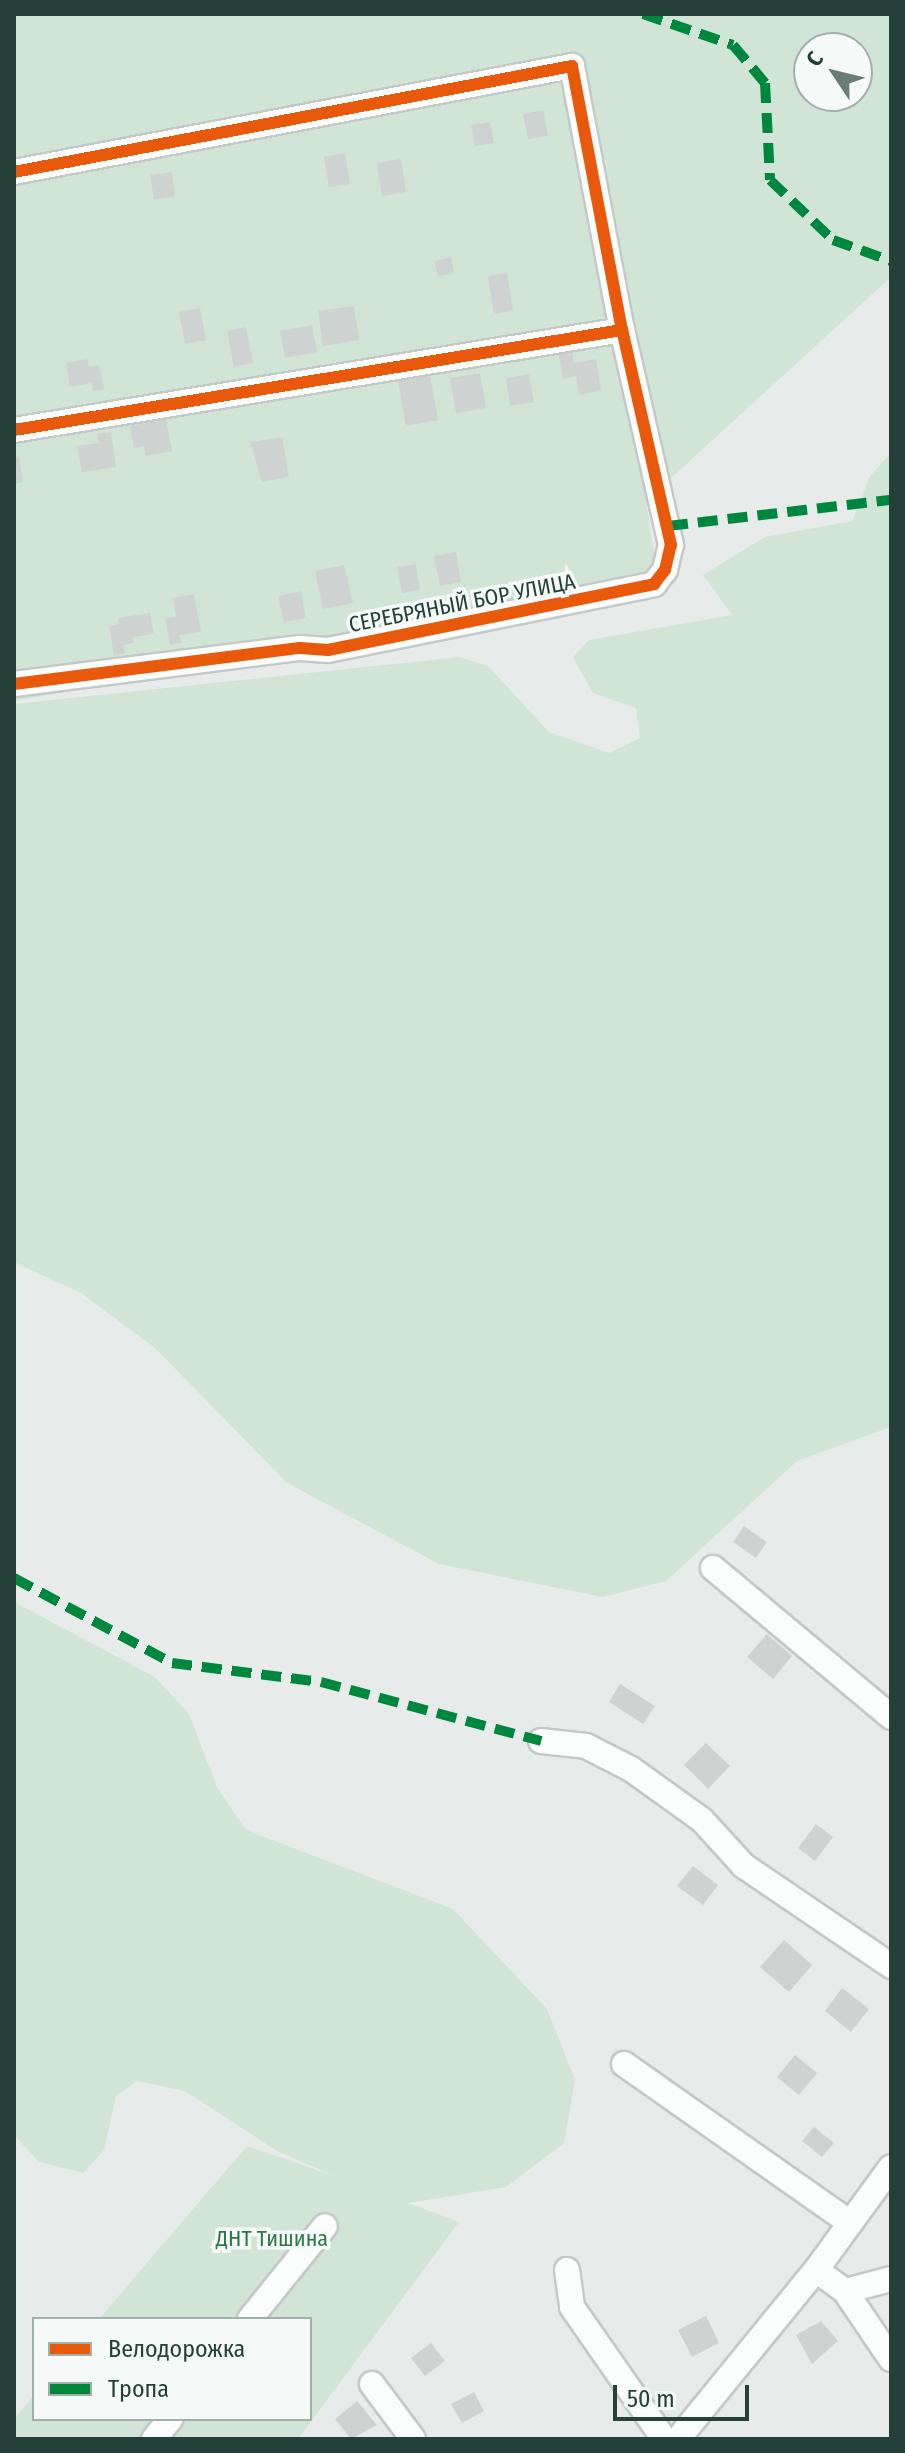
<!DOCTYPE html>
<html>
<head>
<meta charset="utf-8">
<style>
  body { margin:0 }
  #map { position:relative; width:905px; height:2453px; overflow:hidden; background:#e7ecea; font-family:"Fira Sans Condensed",sans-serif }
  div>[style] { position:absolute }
  .green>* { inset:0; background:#d0e5d6 }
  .building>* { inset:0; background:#ced3d1 }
  .roads { filter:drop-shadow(2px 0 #c4c9c7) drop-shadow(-2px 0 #c4c9c7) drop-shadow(0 2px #c4c9c7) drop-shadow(0 -2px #c4c9c7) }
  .minor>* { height:24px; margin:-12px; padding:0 12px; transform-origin:12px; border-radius:12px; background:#fbfcfc }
  .quiet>* { height:10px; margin-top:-5px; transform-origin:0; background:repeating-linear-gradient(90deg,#00873e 0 20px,transparent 0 30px) }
  .cycleway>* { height:12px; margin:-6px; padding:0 6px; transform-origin:6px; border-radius:6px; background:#e8590c }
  span { translate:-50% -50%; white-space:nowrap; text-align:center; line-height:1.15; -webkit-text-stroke:7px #f5faf8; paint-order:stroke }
  .street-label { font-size:22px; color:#234138 }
  .park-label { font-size:22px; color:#2c7848 }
  .frame { position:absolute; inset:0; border:16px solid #234138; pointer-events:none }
  .legend { position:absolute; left:32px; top:2317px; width:280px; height:104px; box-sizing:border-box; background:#f5faf8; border:2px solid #a1b0ab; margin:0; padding:10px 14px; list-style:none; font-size:24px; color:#234138 }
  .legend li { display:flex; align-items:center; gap:16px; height:40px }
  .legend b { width:40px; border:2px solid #a1b0ab }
  .north { position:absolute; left:793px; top:32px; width:80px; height:80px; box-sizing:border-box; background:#f5faf8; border:2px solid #a1b0ab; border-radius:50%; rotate:305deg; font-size:22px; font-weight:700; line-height:32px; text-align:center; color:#234138 }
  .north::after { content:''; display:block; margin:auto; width:28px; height:36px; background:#687d76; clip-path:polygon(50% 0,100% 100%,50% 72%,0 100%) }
  .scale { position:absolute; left:613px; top:2385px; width:136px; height:36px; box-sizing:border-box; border:4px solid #234138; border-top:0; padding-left:10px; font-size:24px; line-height:28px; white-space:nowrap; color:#234138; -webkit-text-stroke:6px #f5faf8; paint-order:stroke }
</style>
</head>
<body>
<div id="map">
  <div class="green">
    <div style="clip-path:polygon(evenodd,14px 14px,891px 14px,891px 277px,646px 501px,660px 588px,14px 701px,14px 14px,809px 48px,857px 48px,857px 96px,809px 96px,809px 48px)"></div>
    <div style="clip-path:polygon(891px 453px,891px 1427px,797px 1461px,666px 1581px,603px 1597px,439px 1564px,287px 1483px,155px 1348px,81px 1293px,14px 1262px,14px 704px,460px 657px,488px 666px,549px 732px,609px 753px,640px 738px,636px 708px,593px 693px,573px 657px,589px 640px,732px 615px,703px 575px,765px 537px,852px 521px,870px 476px)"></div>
    <div style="clip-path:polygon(14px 1602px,155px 1677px,189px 1714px,217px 1787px,246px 1830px,453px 1909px,547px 2009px,575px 2080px,564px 2143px,506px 2187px,408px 2203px,459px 2222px,298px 2439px,14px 2439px,14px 2419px,34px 2395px,34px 2419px,310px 2419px,310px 2319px,99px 2319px,247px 2146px,335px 2176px,277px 2151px,185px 2091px,137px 2081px,116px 2096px,104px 2150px,83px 2173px,39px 2162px,14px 2135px)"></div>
  </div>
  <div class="building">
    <div style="clip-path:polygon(543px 110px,548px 136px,528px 139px,523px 114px)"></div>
    <div style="clip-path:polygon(490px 122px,494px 143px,475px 146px,471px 125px)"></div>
    <div style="clip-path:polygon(345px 153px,350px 184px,329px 187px,324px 157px)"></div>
    <div style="clip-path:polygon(401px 159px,406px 192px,382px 196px,377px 163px)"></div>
    <div style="clip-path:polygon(172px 172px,175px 196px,154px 200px,150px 175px)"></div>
    <div style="clip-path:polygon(451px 257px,454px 273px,438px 277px,434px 261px)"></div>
    <div style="clip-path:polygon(507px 273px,513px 311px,494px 314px,488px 276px)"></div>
    <div style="clip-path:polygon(354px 306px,359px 340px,323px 346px,318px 311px)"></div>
    <div style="clip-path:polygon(200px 308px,206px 340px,185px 344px,179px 312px)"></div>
    <div style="clip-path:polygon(312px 325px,317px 352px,285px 358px,280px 331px)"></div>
    <div style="clip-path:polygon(246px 327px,253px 363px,234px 367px,227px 331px)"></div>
    <div style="clip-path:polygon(572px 349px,574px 363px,596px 359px,601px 391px,579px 395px,576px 376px,563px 379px,558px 352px)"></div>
    <div style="clip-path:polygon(87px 359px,89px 367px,99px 365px,104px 389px,93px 391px,92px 383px,70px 387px,66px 363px)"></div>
    <div style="clip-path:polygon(480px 373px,486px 408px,456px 413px,450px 378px)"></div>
    <div style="clip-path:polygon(529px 374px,534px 402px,510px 406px,506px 378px)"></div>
    <div style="clip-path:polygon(430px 376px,438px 420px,406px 426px,398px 381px)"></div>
    <div style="clip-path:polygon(166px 419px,172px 451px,146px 456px,144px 446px,134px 448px,130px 426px)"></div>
    <div style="clip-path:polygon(111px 432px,116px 467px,82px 472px,77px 446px,99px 443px,97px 434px)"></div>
    <div style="clip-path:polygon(282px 437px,289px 477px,262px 482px,250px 442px)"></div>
    <div style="clip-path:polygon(19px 457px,23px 482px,14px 484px,14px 458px)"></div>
    <div style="clip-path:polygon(456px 552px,461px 582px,440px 586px,434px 556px)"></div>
    <div style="clip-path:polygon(416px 564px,420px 590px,402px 593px,397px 567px)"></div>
    <div style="clip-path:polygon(344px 565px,353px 603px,323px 609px,315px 571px)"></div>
    <div style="clip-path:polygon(301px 591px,306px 618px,284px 622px,278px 596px)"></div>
    <div style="clip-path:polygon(194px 594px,201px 632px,179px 635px,181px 643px,170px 645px,165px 618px,176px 617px,173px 598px)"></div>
    <div style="clip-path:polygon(150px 613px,154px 634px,133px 637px,134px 643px,123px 645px,125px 653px,114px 655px,109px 626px,119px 624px,118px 618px)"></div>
    <div style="clip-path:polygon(744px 1526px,767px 1542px,756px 1558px,733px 1542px)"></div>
    <div style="clip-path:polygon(767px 1634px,792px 1656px,773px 1679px,747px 1657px)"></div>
    <div style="clip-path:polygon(620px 1684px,655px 1706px,643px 1724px,609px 1702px)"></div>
    <div style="clip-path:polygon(706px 1743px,730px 1766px,708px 1789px,684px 1765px)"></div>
    <div style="clip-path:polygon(816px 1824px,833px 1837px,815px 1861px,798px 1848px)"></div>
    <div style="clip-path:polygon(693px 1866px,718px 1885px,703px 1905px,677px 1886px)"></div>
    <div style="clip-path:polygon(784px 1940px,812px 1965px,789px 1992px,760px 1967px)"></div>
    <div style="clip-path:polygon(842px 1988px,869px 2009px,851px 2032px,825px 2011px)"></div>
    <div style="clip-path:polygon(795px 2055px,817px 2073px,799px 2095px,777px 2077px)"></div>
    <div style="clip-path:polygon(814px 2127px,834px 2143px,822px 2157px,802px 2141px)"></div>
    <div style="clip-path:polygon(706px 2316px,719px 2343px,692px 2357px,678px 2330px)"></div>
    <div style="clip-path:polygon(821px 2321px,838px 2341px,812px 2364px,796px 2335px)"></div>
    <div style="clip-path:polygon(431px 2343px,445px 2361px,425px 2376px,411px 2358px)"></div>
    <div style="clip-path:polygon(474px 2392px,484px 2411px,462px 2423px,451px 2404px)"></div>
    <div style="clip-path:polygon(357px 2401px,377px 2425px,351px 2439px,335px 2419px)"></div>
  </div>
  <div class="roads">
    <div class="minor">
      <div style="left:14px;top:172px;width:568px;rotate:-10.76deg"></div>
      <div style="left:572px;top:66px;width:269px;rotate:79.3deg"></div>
      <div style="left:622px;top:330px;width:616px;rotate:170.66deg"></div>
      <div style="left:14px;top:684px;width:288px;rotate:-7.2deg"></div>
      <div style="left:300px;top:648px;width:28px;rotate:4deg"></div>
      <div style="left:328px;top:650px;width:333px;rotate:-11.4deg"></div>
      <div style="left:654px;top:584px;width:18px;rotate:-52deg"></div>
      <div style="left:665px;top:570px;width:26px;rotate:-77deg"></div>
      <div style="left:671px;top:545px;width:221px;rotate:-102.8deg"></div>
      <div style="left:713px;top:1568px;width:232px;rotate:39.9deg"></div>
      <div style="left:541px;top:1741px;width:45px;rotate:6.3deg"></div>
      <div style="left:586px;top:1746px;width:51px;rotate:27.1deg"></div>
      <div style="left:631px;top:1769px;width:87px;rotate:35.7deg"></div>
      <div style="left:702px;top:1820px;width:62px;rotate:47.6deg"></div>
      <div style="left:744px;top:1866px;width:178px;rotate:34.2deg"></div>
      <div style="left:624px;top:2064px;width:276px;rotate:35.1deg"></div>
      <div style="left:567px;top:2270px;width:37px;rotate:82deg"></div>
      <div style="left:572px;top:2307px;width:161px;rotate:55.1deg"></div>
      <div style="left:816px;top:2270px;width:36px;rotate:36deg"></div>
      <div style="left:845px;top:2291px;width:82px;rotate:55.9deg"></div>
      <div style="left:845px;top:2291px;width:48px;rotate:-14.6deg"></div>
      <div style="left:250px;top:2319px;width:119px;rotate:-51.1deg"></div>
      <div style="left:372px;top:2384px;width:69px;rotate:53.3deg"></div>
      <div style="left:154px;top:2439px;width:26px;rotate:-51deg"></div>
      <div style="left:678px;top:2439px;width:218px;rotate:-50.8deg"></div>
      <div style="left:816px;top:2270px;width:127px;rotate:-53.9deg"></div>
    </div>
  </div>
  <div class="quiet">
    <div style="left:643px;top:14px;width:95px;rotate:19deg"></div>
    <div style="left:733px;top:45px;width:50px;rotate:49.9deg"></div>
    <div style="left:765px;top:83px;width:97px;rotate:87deg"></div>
    <div style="left:770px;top:180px;width:87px;rotate:43.6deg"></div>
    <div style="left:833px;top:240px;width:62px;rotate:19.9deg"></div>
    <div style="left:668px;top:526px;width:225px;rotate:-6.7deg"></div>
    <div style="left:14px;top:1578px;width:179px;rotate:28.3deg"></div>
    <div style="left:172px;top:1663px;width:150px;rotate:7.3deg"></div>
    <div style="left:321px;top:1682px;width:228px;rotate:15deg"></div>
  </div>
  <div class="cycleway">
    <div style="left:14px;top:172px;width:568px;rotate:-10.76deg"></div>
    <div style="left:572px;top:66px;width:269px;rotate:79.3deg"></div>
    <div style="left:622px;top:330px;width:616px;rotate:170.66deg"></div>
    <div style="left:14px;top:684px;width:288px;rotate:-7.2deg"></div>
    <div style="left:300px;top:648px;width:28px;rotate:4deg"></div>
    <div style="left:328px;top:650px;width:333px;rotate:-11.4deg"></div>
    <div style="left:654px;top:584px;width:18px;rotate:-52deg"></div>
    <div style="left:665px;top:570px;width:26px;rotate:-77deg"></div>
    <div style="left:671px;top:545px;width:221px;rotate:-102.8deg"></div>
  </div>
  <div class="street-label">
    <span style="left:462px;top:603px;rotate:-11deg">СЕРЕБРЯНЫЙ БОР УЛИЦА</span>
  </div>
  <div class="park-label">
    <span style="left:272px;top:2239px">ДНТ Тишина</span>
  </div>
  <div class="frame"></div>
  <ul class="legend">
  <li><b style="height:10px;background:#e8590c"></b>Велодорожка</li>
  <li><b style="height:10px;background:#00873e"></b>Тропа</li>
  </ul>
  <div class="north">С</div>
  <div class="scale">50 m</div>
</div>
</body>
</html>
